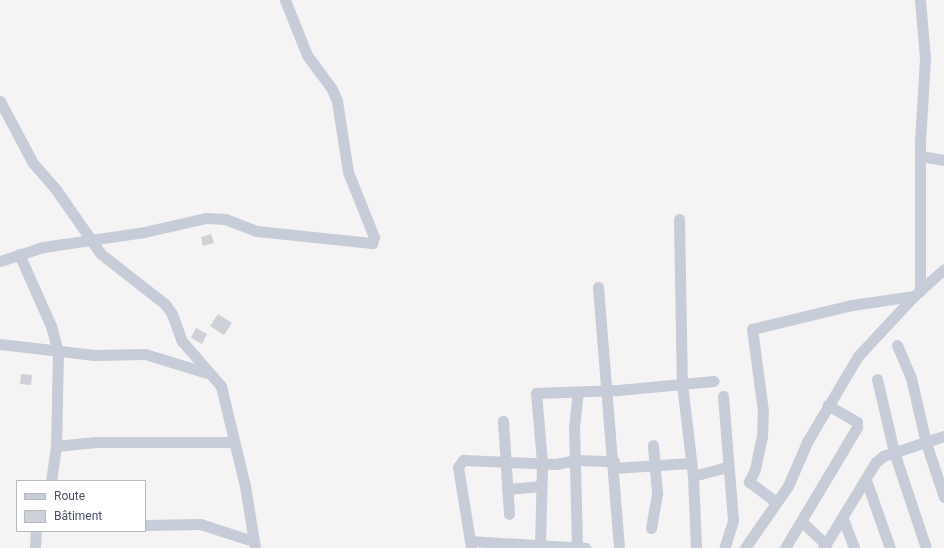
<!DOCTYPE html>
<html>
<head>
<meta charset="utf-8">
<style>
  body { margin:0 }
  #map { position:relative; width:944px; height:548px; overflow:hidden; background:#f5f3f3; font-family:Roboto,sans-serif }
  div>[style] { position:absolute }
  .building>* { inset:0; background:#ced1d8 }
  .minor>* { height:11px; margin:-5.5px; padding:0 5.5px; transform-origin:5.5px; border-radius:5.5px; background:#c6ccd8 }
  span { translate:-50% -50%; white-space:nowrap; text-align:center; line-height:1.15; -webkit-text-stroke:3px #fff; paint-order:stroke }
  .legend { position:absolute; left:16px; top:480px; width:130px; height:52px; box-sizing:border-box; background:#fff; border:1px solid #b6bac0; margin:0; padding:5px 7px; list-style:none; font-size:12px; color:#485262 }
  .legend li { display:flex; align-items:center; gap:8px; height:20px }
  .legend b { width:20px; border:1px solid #b6bac0 }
</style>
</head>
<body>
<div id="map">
  <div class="building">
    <div style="clip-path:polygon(211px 234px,214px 243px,203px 246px,201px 237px)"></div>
    <div style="clip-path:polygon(218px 314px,232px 323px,224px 335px,210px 326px)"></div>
    <div style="clip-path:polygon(196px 328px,207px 334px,202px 344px,191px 338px)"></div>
    <div style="clip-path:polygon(21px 374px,32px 375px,31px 385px,20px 384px)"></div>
  </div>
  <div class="minor">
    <div style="left:920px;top:0;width:58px;rotate:85.1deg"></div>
    <div style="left:925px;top:58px;width:84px;rotate:93.4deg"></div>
    <div style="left:920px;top:142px;width:149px;rotate:90deg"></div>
    <div style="left:0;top:101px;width:70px;rotate:62deg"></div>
    <div style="left:33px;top:163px;width:37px;rotate:49deg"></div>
    <div style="left:57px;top:191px;width:77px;rotate:55.1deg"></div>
    <div style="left:101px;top:254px;width:81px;rotate:38deg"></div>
    <div style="left:165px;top:304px;width:12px;rotate:55deg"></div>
    <div style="left:172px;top:314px;width:29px;rotate:70deg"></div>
    <div style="left:182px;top:341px;width:60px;rotate:49.1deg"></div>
    <div style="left:221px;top:386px;width:103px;rotate:76.5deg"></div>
    <div style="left:245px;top:486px;width:63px;rotate:80.8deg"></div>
    <div style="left:920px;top:156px;width:24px;rotate:9deg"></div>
    <div style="left:679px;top:219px;width:165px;rotate:89deg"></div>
    <div style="left:682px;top:384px;width:93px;rotate:83.2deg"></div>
    <div style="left:693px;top:476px;width:72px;rotate:87.6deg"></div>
    <div style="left:19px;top:254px;width:79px;rotate:66deg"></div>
    <div style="left:51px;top:326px;width:27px;rotate:75deg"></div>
    <div style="left:58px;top:352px;width:94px;rotate:91.2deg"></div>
    <div style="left:56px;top:446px;width:35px;rotate:98deg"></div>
    <div style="left:0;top:261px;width:45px;rotate:-18deg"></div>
    <div style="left:43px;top:247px;width:102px;rotate:-8.4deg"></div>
    <div style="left:144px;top:232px;width:64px;rotate:-12.7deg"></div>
    <div style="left:206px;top:218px;width:19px;rotate:3deg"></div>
    <div style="left:225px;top:219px;width:34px;rotate:21deg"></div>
    <div style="left:257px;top:231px;width:116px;rotate:6deg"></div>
    <div style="left:372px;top:243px;width:6px;rotate:-72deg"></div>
    <div style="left:374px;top:237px;width:70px;rotate:-111.8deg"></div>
    <div style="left:348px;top:172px;width:72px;rotate:-98.8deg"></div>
    <div style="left:337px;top:101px;width:13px;rotate:-113deg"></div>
    <div style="left:332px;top:89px;width:42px;rotate:-126.3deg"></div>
    <div style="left:307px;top:55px;width:59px;rotate:-111.8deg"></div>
    <div style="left:598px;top:287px;width:262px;rotate:85.4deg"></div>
    <div style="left:0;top:344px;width:95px;rotate:6.7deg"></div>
    <div style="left:94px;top:355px;width:51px;rotate:-1.1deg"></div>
    <div style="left:145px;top:354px;width:65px;rotate:17deg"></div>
    <div style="left:897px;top:345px;width:36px;rotate:67deg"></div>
    <div style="left:911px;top:378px;width:67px;rotate:77deg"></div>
    <div style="left:926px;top:443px;width:57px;rotate:71.6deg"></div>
    <div style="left:877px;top:379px;width:75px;rotate:76.9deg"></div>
    <div style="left:894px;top:452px;width:101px;rotate:71.6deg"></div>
    <div style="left:723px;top:396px;width:125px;rotate:85.4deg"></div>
    <div style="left:733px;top:521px;width:28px;rotate:108deg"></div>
    <div style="left:503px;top:421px;width:93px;rotate:86.3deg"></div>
    <div style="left:56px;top:446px;width:40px;rotate:-5.7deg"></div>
    <div style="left:96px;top:442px;width:138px"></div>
    <div style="left:614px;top:468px;width:76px;rotate:-3.8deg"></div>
    <div style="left:693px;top:476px;width:35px;rotate:-15deg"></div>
    <div style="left:866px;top:480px;width:72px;rotate:70.6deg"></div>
    <div style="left:507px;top:489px;width:34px;rotate:-5deg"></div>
    <div style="left:776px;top:502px;width:34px;rotate:-143deg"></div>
    <div style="left:749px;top:482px;width:14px;rotate:-65deg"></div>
    <div style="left:755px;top:469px;width:33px;rotate:-78deg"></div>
    <div style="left:762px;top:437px;width:26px;rotate:-88deg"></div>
    <div style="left:763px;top:411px;width:83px;rotate:-97.6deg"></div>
    <div style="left:752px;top:329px;width:103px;rotate:-13.5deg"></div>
    <div style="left:852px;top:305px;width:63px;rotate:-8.3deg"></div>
    <div style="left:843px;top:519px;width:31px;rotate:69deg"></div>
    <div style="left:802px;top:522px;width:33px;rotate:43deg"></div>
    <div style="left:826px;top:544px;width:5px;rotate:127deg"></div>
    <div style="left:145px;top:525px;width:55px;rotate:-1deg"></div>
    <div style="left:200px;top:524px;width:56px;rotate:17.8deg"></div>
    <div style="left:651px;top:528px;width:36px;rotate:-80deg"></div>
    <div style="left:657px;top:493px;width:48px;rotate:-94.8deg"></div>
    <div style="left:470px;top:541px;width:75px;rotate:-99.2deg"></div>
    <div style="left:458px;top:467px;width:9px;rotate:-54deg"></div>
    <div style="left:463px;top:460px;width:93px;rotate:2.5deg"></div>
    <div style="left:556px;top:464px;width:20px;rotate:-11deg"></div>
    <div style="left:576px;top:460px;width:38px;rotate:2deg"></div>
    <div style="left:826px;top:544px;width:95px;rotate:-58.8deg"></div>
    <div style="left:875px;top:463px;width:11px;rotate:-41deg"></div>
    <div style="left:883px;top:456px;width:64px;rotate:-18.2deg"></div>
    <div style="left:540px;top:546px;width:84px;rotate:-88.6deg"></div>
    <div style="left:542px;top:462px;width:69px;rotate:-95deg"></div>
    <div style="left:536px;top:393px;width:82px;rotate:-2.1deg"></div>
    <div style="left:618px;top:390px;width:96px;rotate:-5.4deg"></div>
    <div style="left:577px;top:547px;width:119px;rotate:-91.4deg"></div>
    <div style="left:574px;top:428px;width:36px;rotate:-84deg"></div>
    <div style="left:35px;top:548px;width:17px;rotate:-87deg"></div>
    <div style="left:471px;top:548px;width:7px;rotate:-98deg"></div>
    <div style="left:470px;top:541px;width:116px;rotate:3.5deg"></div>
    <div style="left:745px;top:548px;width:75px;rotate:-55.3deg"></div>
    <div style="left:788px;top:486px;width:48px;rotate:-66.6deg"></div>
    <div style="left:807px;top:442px;width:100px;rotate:-59.3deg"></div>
    <div style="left:858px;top:356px;width:82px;rotate:-47deg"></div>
    <div style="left:914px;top:296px;width:40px;rotate:-42deg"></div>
    <div style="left:785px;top:548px;width:141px;rotate:-59.2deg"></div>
    <div style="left:857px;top:427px;width:5px;rotate:-90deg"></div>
    <div style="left:857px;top:422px;width:34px;rotate:-150deg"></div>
  </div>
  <ul class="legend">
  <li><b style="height:5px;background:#c6ccd8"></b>Route</li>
  <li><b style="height:11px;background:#ced1d8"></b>Bâtiment</li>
  </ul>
</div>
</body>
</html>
